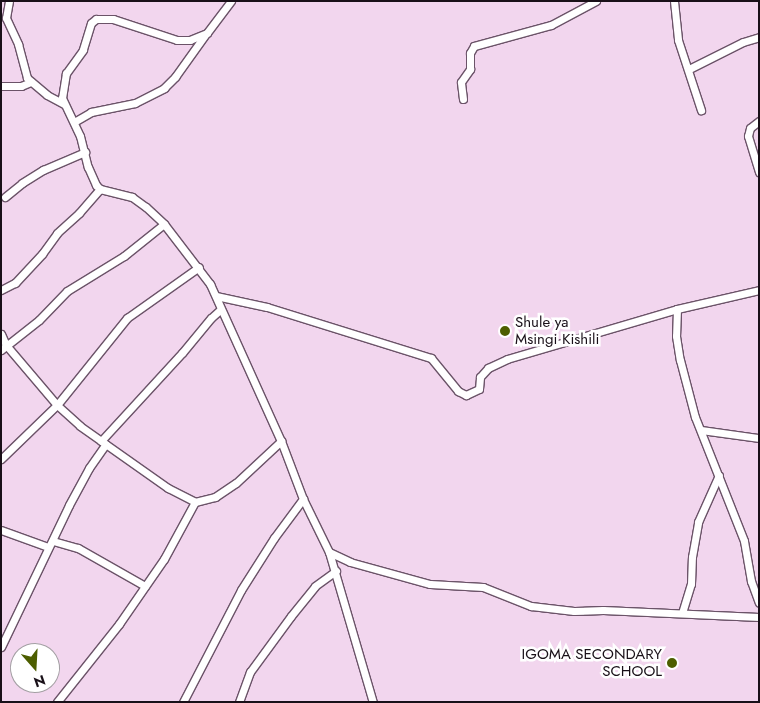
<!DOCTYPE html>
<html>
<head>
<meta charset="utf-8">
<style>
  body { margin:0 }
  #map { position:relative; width:760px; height:703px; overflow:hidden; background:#f2d6ee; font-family:Jost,sans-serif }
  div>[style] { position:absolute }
  .roads { filter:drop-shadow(1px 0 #6b5368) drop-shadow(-1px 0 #6b5368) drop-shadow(0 1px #6b5368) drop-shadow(0 -1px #6b5368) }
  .street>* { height:7px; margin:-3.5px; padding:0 3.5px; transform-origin:3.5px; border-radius:3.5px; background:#fff }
  .dots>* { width:14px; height:14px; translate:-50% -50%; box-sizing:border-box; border:2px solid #fff; border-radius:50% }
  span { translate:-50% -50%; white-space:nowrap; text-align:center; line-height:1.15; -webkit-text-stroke:5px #fff; paint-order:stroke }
  .poi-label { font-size:15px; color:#191018 }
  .left { translate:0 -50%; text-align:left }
  .right { translate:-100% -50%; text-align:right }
  .frame { position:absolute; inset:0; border:2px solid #191018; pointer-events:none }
  .north { position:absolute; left:10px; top:643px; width:50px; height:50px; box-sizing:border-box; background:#fff; border:1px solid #a39fa3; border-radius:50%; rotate:161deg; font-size:14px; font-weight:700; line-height:20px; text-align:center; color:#191018 }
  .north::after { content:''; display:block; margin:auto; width:18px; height:22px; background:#4d5e00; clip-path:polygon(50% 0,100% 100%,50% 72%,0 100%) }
</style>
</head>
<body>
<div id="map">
  <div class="roads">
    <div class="street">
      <div style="left:9px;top:1px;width:17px;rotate:100deg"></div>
      <div style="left:6px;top:18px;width:29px;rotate:65deg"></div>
      <div style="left:18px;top:44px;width:35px;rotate:75deg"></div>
      <div style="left:27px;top:78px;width:26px;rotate:40deg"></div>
      <div style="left:47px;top:95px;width:19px;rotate:28deg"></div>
      <div style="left:231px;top:1px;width:40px;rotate:127deg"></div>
      <div style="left:207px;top:33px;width:18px;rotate:158deg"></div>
      <div style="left:190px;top:40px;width:13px;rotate:180deg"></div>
      <div style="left:177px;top:40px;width:67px;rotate:-161.8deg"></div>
      <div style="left:113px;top:19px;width:17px;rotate:180deg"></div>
      <div style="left:96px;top:19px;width:6px;rotate:141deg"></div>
      <div style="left:91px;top:23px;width:28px;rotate:107deg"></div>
      <div style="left:83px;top:50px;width:29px;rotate:126deg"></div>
      <div style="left:66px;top:73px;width:25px;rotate:99deg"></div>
      <div style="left:62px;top:98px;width:42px;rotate:64.7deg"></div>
      <div style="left:80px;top:136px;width:32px;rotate:76deg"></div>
      <div style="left:88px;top:167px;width:20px;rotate:66deg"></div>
      <div style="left:96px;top:185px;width:6px;rotate:45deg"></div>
      <div style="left:100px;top:189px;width:33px;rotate:14deg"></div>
      <div style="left:132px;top:197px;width:17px;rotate:36deg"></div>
      <div style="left:146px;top:207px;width:25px;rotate:43deg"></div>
      <div style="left:164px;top:224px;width:76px;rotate:52.5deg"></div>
      <div style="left:210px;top:284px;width:172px;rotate:65.7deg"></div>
      <div style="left:281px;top:441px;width:62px;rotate:69.2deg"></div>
      <div style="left:303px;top:499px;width:59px;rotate:63.9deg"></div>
      <div style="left:329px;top:552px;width:156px;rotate:73.7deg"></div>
      <div style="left:674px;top:1px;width:39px;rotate:84deg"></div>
      <div style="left:678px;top:40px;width:74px;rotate:71.8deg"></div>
      <div style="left:689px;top:69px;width:60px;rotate:-26.6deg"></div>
      <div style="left:743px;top:42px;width:17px;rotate:-17deg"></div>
      <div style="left:1px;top:86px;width:20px"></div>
      <div style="left:21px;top:86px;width:11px;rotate:-22deg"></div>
      <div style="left:463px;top:99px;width:17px;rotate:-97deg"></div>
      <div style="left:461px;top:82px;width:16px;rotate:-55deg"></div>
      <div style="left:470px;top:69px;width:16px;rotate:-90deg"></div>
      <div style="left:470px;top:53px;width:8px;rotate:-60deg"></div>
      <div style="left:474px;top:46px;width:80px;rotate:-15.3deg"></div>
      <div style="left:551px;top:25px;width:51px;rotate:-28.1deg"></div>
      <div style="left:759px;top:121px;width:11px;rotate:142deg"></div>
      <div style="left:750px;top:128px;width:8px;rotate:104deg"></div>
      <div style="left:748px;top:136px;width:38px;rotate:73deg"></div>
      <div style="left:74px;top:122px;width:20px;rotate:-30deg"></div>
      <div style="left:91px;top:112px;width:45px;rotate:-11.6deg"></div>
      <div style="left:135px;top:103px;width:33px;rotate:-27deg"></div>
      <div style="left:164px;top:88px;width:16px;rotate:-45deg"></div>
      <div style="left:175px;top:77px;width:52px;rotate:-54.5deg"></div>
      <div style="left:5px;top:197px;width:22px;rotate:-39deg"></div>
      <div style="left:22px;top:183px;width:25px;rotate:-32deg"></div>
      <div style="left:43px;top:170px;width:46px;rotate:-23.2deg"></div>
      <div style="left:1px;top:290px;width:16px;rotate:-27deg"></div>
      <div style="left:15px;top:283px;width:40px;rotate:-47deg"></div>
      <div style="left:42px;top:254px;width:26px;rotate:-54deg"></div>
      <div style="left:57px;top:233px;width:30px;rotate:-42deg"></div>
      <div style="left:79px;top:213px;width:32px;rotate:-49deg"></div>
      <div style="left:216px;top:296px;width:52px;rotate:12.2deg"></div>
      <div style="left:267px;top:307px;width:172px;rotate:17.3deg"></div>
      <div style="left:431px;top:358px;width:43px;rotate:50.7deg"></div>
      <div style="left:458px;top:391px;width:9px;rotate:27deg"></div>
      <div style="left:466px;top:395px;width:14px;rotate:-25deg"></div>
      <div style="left:479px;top:389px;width:12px;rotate:-85deg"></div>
      <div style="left:480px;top:377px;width:12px;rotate:-48deg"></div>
      <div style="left:488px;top:368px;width:21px;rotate:-25deg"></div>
      <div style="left:507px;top:359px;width:177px;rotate:-16.4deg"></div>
      <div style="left:677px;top:309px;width:84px;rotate:-13deg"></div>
      <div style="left:677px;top:309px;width:27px;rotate:92deg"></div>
      <div style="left:676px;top:336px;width:24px;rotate:81deg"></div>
      <div style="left:680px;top:360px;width:59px;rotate:75.3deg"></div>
      <div style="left:695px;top:417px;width:133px;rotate:68.4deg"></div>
      <div style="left:744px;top:541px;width:41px;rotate:80.1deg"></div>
      <div style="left:751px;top:581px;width:23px;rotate:70deg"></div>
      <div style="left:1px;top:334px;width:12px;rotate:66deg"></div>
      <div style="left:6px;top:345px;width:79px;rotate:49.6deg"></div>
      <div style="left:57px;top:405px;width:31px;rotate:42deg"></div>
      <div style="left:80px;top:426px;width:108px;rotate:35.2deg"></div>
      <div style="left:168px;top:488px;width:30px;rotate:27deg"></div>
      <div style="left:195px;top:502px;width:21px;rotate:-14deg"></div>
      <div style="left:215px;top:497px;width:25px;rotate:-34deg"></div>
      <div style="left:236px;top:483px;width:62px;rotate:-43deg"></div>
      <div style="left:1px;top:350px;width:48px;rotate:-38.3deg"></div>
      <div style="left:39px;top:320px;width:40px;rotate:-46deg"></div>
      <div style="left:67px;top:291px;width:67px;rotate:-31.6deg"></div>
      <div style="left:124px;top:256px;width:51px;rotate:-38.7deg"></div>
      <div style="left:701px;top:430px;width:59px;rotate:7.9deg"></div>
      <div style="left:101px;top:441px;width:120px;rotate:-47.4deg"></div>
      <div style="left:182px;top:353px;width:45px;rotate:-50.4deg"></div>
      <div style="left:211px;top:318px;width:13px;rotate:-42deg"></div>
      <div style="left:1px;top:459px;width:78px;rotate:-44deg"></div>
      <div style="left:57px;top:405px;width:112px;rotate:-51.2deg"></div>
      <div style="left:127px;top:318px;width:88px;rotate:-35.3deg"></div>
      <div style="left:1px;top:530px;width:50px;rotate:19.9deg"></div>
      <div style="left:53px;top:541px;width:26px;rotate:16deg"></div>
      <div style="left:78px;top:548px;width:77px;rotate:29.6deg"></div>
      <div style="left:329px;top:552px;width:23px;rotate:25deg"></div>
      <div style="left:350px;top:562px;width:83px;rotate:15.4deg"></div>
      <div style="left:430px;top:584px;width:53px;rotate:3.2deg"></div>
      <div style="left:483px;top:587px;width:52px;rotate:21.6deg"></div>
      <div style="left:531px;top:606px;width:43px;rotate:6.6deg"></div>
      <div style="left:574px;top:611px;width:29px;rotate:-2deg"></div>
      <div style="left:603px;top:610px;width:156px;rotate:2.6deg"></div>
      <div style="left:682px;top:613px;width:30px;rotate:-73deg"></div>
      <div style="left:691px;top:584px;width:27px;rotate:-88deg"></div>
      <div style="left:692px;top:557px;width:36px;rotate:-80deg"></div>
      <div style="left:698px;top:522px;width:51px;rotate:-65.9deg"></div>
      <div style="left:1px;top:647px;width:157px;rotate:-64.4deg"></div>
      <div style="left:69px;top:505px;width:42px;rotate:-61.6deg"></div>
      <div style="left:89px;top:468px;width:29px;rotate:-55deg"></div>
      <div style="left:57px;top:702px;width:100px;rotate:-51.5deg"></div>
      <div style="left:119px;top:624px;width:79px;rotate:-55.3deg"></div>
      <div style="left:164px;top:559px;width:65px;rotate:-61.5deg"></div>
      <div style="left:183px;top:702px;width:126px;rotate:-62.6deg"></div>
      <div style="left:241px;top:590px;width:62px;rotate:-57.6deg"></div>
      <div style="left:274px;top:538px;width:49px;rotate:-53.4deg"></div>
      <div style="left:239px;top:702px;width:32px;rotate:-70deg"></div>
      <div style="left:250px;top:672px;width:69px;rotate:-53.8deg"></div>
      <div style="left:291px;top:616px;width:38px;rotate:-51deg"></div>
      <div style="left:315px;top:586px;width:26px;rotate:-36deg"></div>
    </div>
  </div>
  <div class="dots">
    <div style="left:505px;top:331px;background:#4d5e00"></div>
    <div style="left:672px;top:663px;background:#4d5e00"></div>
  </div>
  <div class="poi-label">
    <span class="left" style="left:515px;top:331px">Shule ya<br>Msingi Kishili</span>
    <span class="right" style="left:662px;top:663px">IGOMA SECONDARY<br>SCHOOL</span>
  </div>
  <div class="frame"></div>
  <div class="north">N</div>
</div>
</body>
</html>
